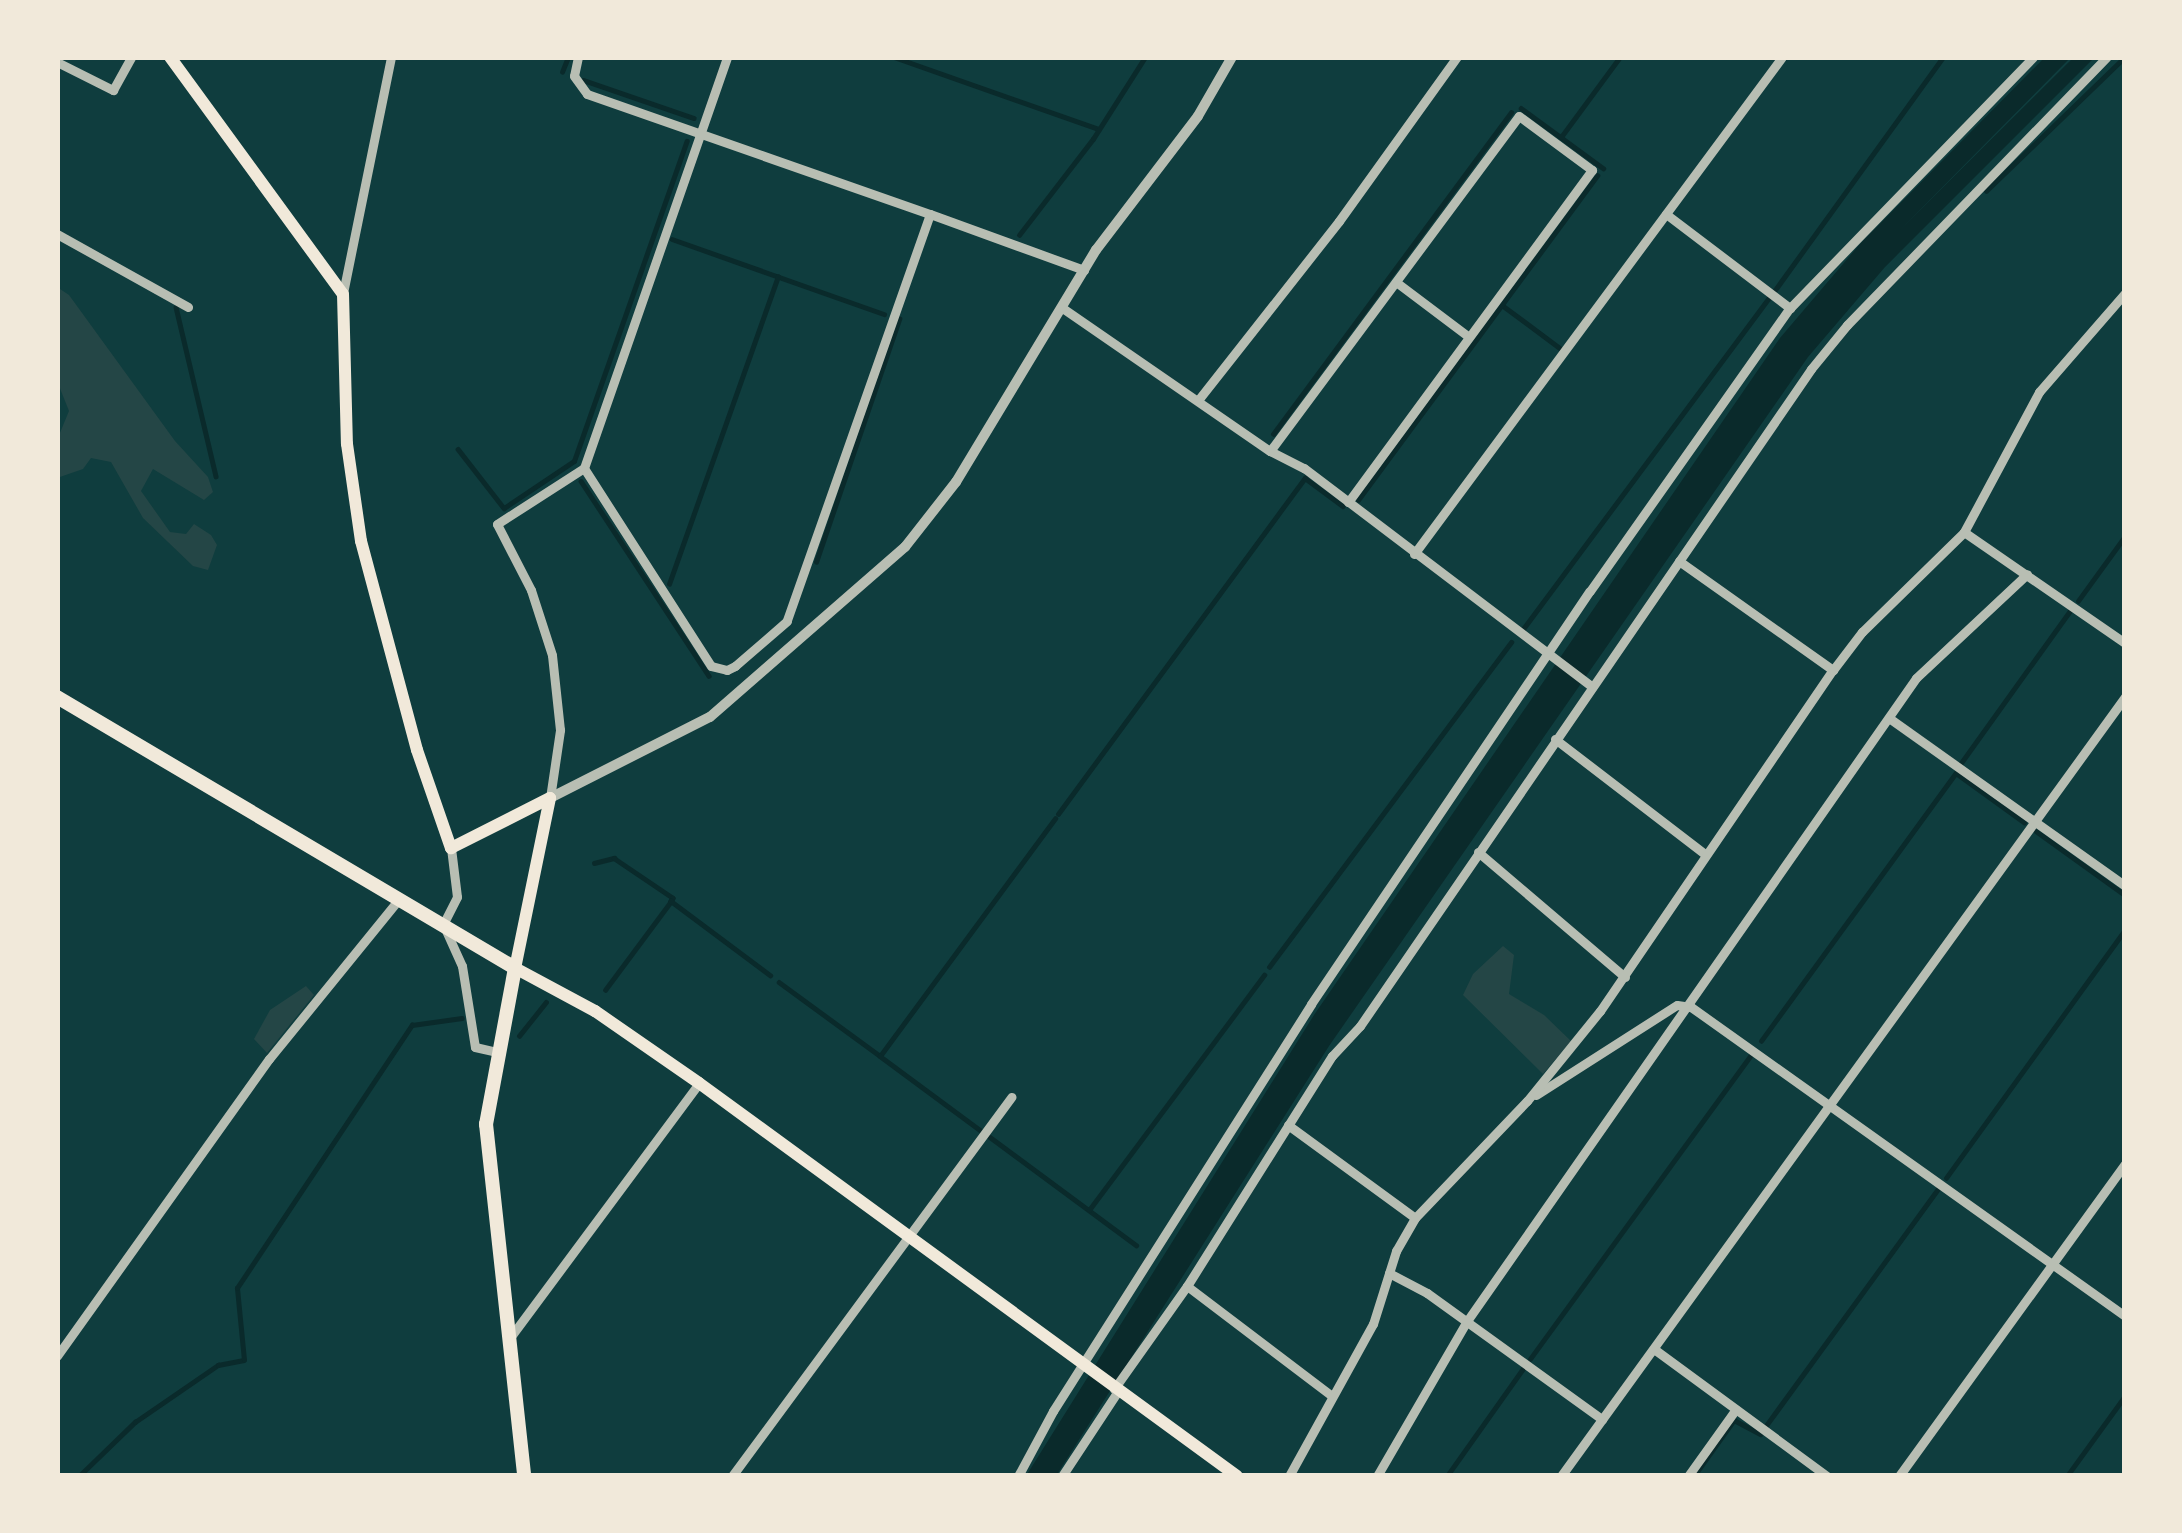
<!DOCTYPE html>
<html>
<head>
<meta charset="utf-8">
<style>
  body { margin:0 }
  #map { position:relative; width:2182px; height:1533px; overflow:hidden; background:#0f3d3e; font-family:"DejaVu Sans",sans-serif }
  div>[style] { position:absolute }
  .green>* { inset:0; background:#244646 }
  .water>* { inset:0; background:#0a2a2b }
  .stream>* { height:4.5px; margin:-2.25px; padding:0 2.25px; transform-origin:2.25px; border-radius:2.25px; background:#0a2a2b }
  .minor>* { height:9px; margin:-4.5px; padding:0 4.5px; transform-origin:4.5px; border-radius:4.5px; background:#b8beb3 }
  .tertiary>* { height:10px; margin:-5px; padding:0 5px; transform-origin:5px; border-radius:5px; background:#b8beb3 }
  .secondary>* { height:12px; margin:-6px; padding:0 6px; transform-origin:6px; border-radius:6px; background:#f1e9da }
  .primary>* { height:14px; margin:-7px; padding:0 7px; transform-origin:7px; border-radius:7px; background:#f1e9da }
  span { translate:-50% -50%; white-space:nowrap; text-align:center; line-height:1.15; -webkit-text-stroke:9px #f1e9da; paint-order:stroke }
  .frame { position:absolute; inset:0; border:60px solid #f1e9da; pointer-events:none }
</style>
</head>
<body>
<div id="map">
  <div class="green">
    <div style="clip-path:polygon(57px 287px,69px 295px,175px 441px,208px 477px,213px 492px,204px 500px,153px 469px,141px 491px,170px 532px,186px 534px,194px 524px,211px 535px,217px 545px,208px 570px,193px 566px,143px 518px,111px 462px,91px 458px,83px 469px,57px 478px,57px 440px,69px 411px,57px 381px)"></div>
    <div style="clip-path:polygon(1503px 946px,1514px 955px,1509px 994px,1544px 1015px,1571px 1041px,1543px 1074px,1463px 995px,1473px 974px)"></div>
    <div style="clip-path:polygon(306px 986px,314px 995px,267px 1053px,254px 1039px,270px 1010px)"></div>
  </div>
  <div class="water">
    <div style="clip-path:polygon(2045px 57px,2071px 57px,1900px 230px,2074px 57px,2095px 57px,1885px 267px,1808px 357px,1329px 1046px,1056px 1476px,1026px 1476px,1314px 1015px,1780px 338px,1860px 244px)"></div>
  </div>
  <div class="stream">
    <div style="left:894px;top:57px;width:217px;rotate:19.4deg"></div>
    <div style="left:562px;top:72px;width:16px;rotate:-68deg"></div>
    <div style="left:583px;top:80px;width:117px;rotate:18.9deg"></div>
    <div style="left:1521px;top:108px;width:102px;rotate:36.2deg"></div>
    <div style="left:1561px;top:137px;width:99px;rotate:-53.6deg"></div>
    <div style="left:1986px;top:191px;width:193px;rotate:-44deg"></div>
    <div style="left:1019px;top:235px;width:121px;rotate:-52.4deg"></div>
    <div style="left:1093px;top:139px;width:97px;rotate:-57.6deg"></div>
    <div style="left:672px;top:239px;width:225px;rotate:19.5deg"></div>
    <div style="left:57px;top:244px;width:7px;rotate:90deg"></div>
    <div style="left:1775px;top:290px;width:287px;rotate:-54.2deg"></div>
    <div style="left:1502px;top:305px;width:72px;rotate:36.6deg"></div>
    <div style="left:176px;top:307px;width:174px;rotate:76.7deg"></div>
    <div style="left:1273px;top:434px;width:400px;rotate:-53.5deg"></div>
    <div style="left:458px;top:449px;width:75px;rotate:52.1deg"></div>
    <div style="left:504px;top:508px;width:84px;rotate:-33.9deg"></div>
    <div style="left:574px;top:461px;width:339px;rotate:-70.6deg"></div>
    <div style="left:581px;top:481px;width:233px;rotate:56.7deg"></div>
    <div style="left:1358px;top:500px;width:403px;rotate:-53.6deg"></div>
    <div style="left:816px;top:562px;width:257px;rotate:-71.1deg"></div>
    <div style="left:669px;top:584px;width:326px;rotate:-70.5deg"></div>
    <div style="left:2078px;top:601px;width:80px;rotate:-54.1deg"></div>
    <div style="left:1523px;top:629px;width:411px;rotate:-53.4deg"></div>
    <div style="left:1961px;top:763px;width:187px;rotate:-54.4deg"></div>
    <div style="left:1058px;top:814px;width:417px;rotate:-53.7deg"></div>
    <div style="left:1305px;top:478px;width:47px;rotate:36.4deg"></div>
    <div style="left:2036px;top:831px;width:110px;rotate:35.7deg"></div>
    <div style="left:594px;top:863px;width:21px;rotate:-14deg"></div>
    <div style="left:614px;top:858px;width:71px;rotate:34.1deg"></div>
    <div style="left:673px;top:898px;width:4px;rotate:124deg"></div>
    <div style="left:1269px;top:967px;width:405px;rotate:-53.3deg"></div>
    <div style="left:779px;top:982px;width:125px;rotate:36.2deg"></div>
    <div style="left:880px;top:1056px;width:295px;rotate:-53.6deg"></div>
    <div style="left:605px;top:990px;width:111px;rotate:-53.4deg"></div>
    <div style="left:671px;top:901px;width:124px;rotate:36.8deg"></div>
    <div style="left:519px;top:1036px;width:43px;rotate:-51.5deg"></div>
    <div style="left:1761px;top:1041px;width:331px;rotate:-54deg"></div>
    <div style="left:1956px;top:773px;width:84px;rotate:35.8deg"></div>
    <div style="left:880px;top:1056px;width:124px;rotate:36.5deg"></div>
    <div style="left:990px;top:1137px;width:182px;rotate:36.5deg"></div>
    <div style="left:1946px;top:1178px;width:306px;rotate:-54.2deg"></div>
    <div style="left:1089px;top:1210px;width:293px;rotate:-53.3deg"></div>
    <div style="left:1530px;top:1359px;width:374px;rotate:-54deg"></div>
    <div style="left:1765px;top:1427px;width:293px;rotate:-54deg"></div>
    <div style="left:79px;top:1476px;width:78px;rotate:-44deg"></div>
    <div style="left:135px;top:1422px;width:101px;rotate:-34.5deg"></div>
    <div style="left:218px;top:1365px;width:26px;rotate:-11deg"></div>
    <div style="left:244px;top:1360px;width:72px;rotate:-95.6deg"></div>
    <div style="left:237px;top:1288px;width:316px;rotate:-56.4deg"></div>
    <div style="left:412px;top:1025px;width:50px;rotate:-8deg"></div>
    <div style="left:1447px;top:1476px;width:135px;rotate:-54.7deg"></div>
    <div style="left:1694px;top:1476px;width:69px;rotate:-54.5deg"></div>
    <div style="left:1734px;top:1420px;width:30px;rotate:28deg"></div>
    <div style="left:1812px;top:1476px;width:6px"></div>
    <div style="left:2067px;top:1476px;width:99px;rotate:-54.1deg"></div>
  </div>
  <div class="minor">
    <div style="left:578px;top:57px;width:19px;rotate:102deg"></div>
    <div style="left:574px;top:76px;width:22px;rotate:54deg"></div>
    <div style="left:587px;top:94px;width:363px;rotate:19.3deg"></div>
    <div style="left:930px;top:214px;width:431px;rotate:109.4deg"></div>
    <div style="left:787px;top:621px;width:69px;rotate:139.1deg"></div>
    <div style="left:735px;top:666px;width:9px;rotate:153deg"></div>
    <div style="left:727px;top:670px;width:16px;rotate:-166deg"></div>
    <div style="left:711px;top:666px;width:235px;rotate:-122.7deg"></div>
    <div style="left:57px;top:62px;width:63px;rotate:26.6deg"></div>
    <div style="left:113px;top:90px;width:38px;rotate:-61deg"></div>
    <div style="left:930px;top:214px;width:164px;rotate:20deg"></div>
    <div style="left:1666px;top:214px;width:156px;rotate:37.2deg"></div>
    <div style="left:57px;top:234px;width:150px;rotate:29.1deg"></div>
    <div style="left:1396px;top:282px;width:91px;rotate:37deg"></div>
    <div style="left:343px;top:293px;width:241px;rotate:-78.5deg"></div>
    <div style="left:1061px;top:307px;width:254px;rotate:34.6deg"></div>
    <div style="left:1270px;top:451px;width:38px;rotate:27deg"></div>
    <div style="left:1304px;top:468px;width:362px;rotate:37.2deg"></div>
    <div style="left:1199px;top:399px;width:226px;rotate:-51.8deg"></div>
    <div style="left:1339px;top:221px;width:202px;rotate:-54.3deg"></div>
    <div style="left:1270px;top:451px;width:417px;rotate:-53.4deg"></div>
    <div style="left:1519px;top:116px;width:91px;rotate:36.5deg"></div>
    <div style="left:1592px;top:170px;width:412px;rotate:126.3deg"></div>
    <div style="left:1964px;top:532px;width:196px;rotate:34.6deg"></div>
    <div style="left:1414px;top:554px;width:618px;rotate:-53.48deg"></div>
    <div style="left:1679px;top:561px;width:189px;rotate:35.3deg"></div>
    <div style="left:1889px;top:718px;width:290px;rotate:35.4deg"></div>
    <div style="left:1555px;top:739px;width:189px;rotate:37.5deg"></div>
    <div style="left:550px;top:798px;width:69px;rotate:-81.6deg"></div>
    <div style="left:560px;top:730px;width:75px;rotate:-96.1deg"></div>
    <div style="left:552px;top:655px;width:68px;rotate:-107.9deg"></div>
    <div style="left:531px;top:590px;width:74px;rotate:-117.3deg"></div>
    <div style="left:497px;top:524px;width:103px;rotate:-32.8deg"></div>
    <div style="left:584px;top:468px;width:435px;rotate:-70.8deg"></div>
    <div style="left:451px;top:848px;width:49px;rotate:83deg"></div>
    <div style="left:457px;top:897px;width:30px;rotate:117deg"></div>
    <div style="left:443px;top:924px;width:46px;rotate:65.7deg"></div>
    <div style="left:462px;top:966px;width:82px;rotate:80.9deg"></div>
    <div style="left:475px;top:1047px;width:23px;rotate:13deg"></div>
    <div style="left:1478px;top:852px;width:193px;rotate:40.4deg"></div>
    <div style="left:1536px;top:1095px;width:167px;rotate:-32.6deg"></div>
    <div style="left:1677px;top:1005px;width:14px;rotate:8deg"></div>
    <div style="left:1691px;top:1007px;width:533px;rotate:35.45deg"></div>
    <div style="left:1288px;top:1125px;width:157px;rotate:36.2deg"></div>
    <div style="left:1389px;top:1273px;width:43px;rotate:27.8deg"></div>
    <div style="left:1427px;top:1293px;width:216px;rotate:35.8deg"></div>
    <div style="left:1187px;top:1286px;width:182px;rotate:37.2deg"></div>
    <div style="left:509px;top:1339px;width:319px;rotate:-53.4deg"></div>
    <div style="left:1654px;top:1349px;width:215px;rotate:36.3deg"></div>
    <div style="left:57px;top:1356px;width:365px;rotate:-54.5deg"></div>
    <div style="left:269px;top:1059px;width:205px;rotate:-50.9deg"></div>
    <div style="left:1114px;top:1389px;width:126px;rotate:-54.7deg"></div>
    <div style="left:1187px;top:1286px;width:272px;rotate:-57.8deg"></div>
    <div style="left:1332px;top:1056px;width:41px;rotate:-47deg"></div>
    <div style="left:1360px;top:1026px;width:797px;rotate:-55.53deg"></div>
    <div style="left:1811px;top:369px;width:57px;rotate:-50.7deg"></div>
    <div style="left:1847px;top:325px;width:373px;rotate:-45.9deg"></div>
    <div style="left:732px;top:1476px;width:471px;rotate:-53.6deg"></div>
    <div style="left:1018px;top:1476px;width:74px;rotate:-61.7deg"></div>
    <div style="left:1053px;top:1411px;width:482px;rotate:-57.6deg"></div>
    <div style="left:1311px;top:1004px;width:498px;rotate:-56deg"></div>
    <div style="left:1590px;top:591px;width:347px;rotate:-54.8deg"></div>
    <div style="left:1790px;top:308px;width:349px;rotate:-45.9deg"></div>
    <div style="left:1062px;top:1476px;width:102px;rotate:-56.6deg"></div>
    <div style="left:1289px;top:1476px;width:174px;rotate:-61.1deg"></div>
    <div style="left:1373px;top:1324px;width:77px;rotate:-72.5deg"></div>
    <div style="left:1396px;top:1251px;width:38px;rotate:-60deg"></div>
    <div style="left:1415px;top:1218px;width:162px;rotate:-46.3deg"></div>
    <div style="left:1527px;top:1101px;width:116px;rotate:-51deg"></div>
    <div style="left:1600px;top:1011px;width:413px;rotate:-55.7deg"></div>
    <div style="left:1833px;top:670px;width:48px;rotate:-52.7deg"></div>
    <div style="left:1862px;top:632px;width:143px;rotate:-44.4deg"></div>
    <div style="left:1964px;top:532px;width:159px;rotate:-61.8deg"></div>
    <div style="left:2039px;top:392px;width:131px;rotate:-49deg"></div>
    <div style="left:1377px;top:1476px;width:179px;rotate:-59.9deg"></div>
    <div style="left:1467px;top:1321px;width:784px;rotate:-55.07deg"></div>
    <div style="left:1916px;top:678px;width:152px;rotate:-43.1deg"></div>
    <div style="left:1561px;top:1476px;width:962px;rotate:-54.1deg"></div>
    <div style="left:1688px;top:1476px;width:82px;rotate:-54.4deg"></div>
    <div style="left:1899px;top:1476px;width:385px;rotate:-54.1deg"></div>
  </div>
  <div class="tertiary">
    <div style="left:550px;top:798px;width:179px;rotate:-26.9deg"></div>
    <div style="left:710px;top:717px;width:259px;rotate:-41.1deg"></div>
    <div style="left:905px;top:547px;width:83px;rotate:-51.9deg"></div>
    <div style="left:956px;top:482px;width:271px;rotate:-58.9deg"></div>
    <div style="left:1096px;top:250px;width:168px;rotate:-52.7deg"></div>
    <div style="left:1198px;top:116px;width:68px;rotate:-60deg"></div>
  </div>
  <div class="secondary">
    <div style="left:170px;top:57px;width:293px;rotate:53.9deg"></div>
    <div style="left:343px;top:294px;width:150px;rotate:88.5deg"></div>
    <div style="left:347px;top:444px;width:98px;rotate:81.8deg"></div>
    <div style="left:361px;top:541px;width:216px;rotate:75deg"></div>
    <div style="left:417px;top:750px;width:104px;rotate:70.9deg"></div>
    <div style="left:451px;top:848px;width:111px;rotate:-26.8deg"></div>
    <div style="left:550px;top:798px;width:174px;rotate:101.6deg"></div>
    <div style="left:515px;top:968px;width:91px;rotate:28.3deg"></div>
    <div style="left:595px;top:1011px;width:126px;rotate:34.7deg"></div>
    <div style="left:699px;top:1083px;width:666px;rotate:36.15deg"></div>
  </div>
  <div class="primary">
    <div style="left:57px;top:697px;width:532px;rotate:30.61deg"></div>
    <div style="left:515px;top:968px;width:159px;rotate:100.5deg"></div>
    <div style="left:486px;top:1124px;width:354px;rotate:83.8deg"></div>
  </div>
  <div class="frame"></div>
</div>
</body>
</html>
